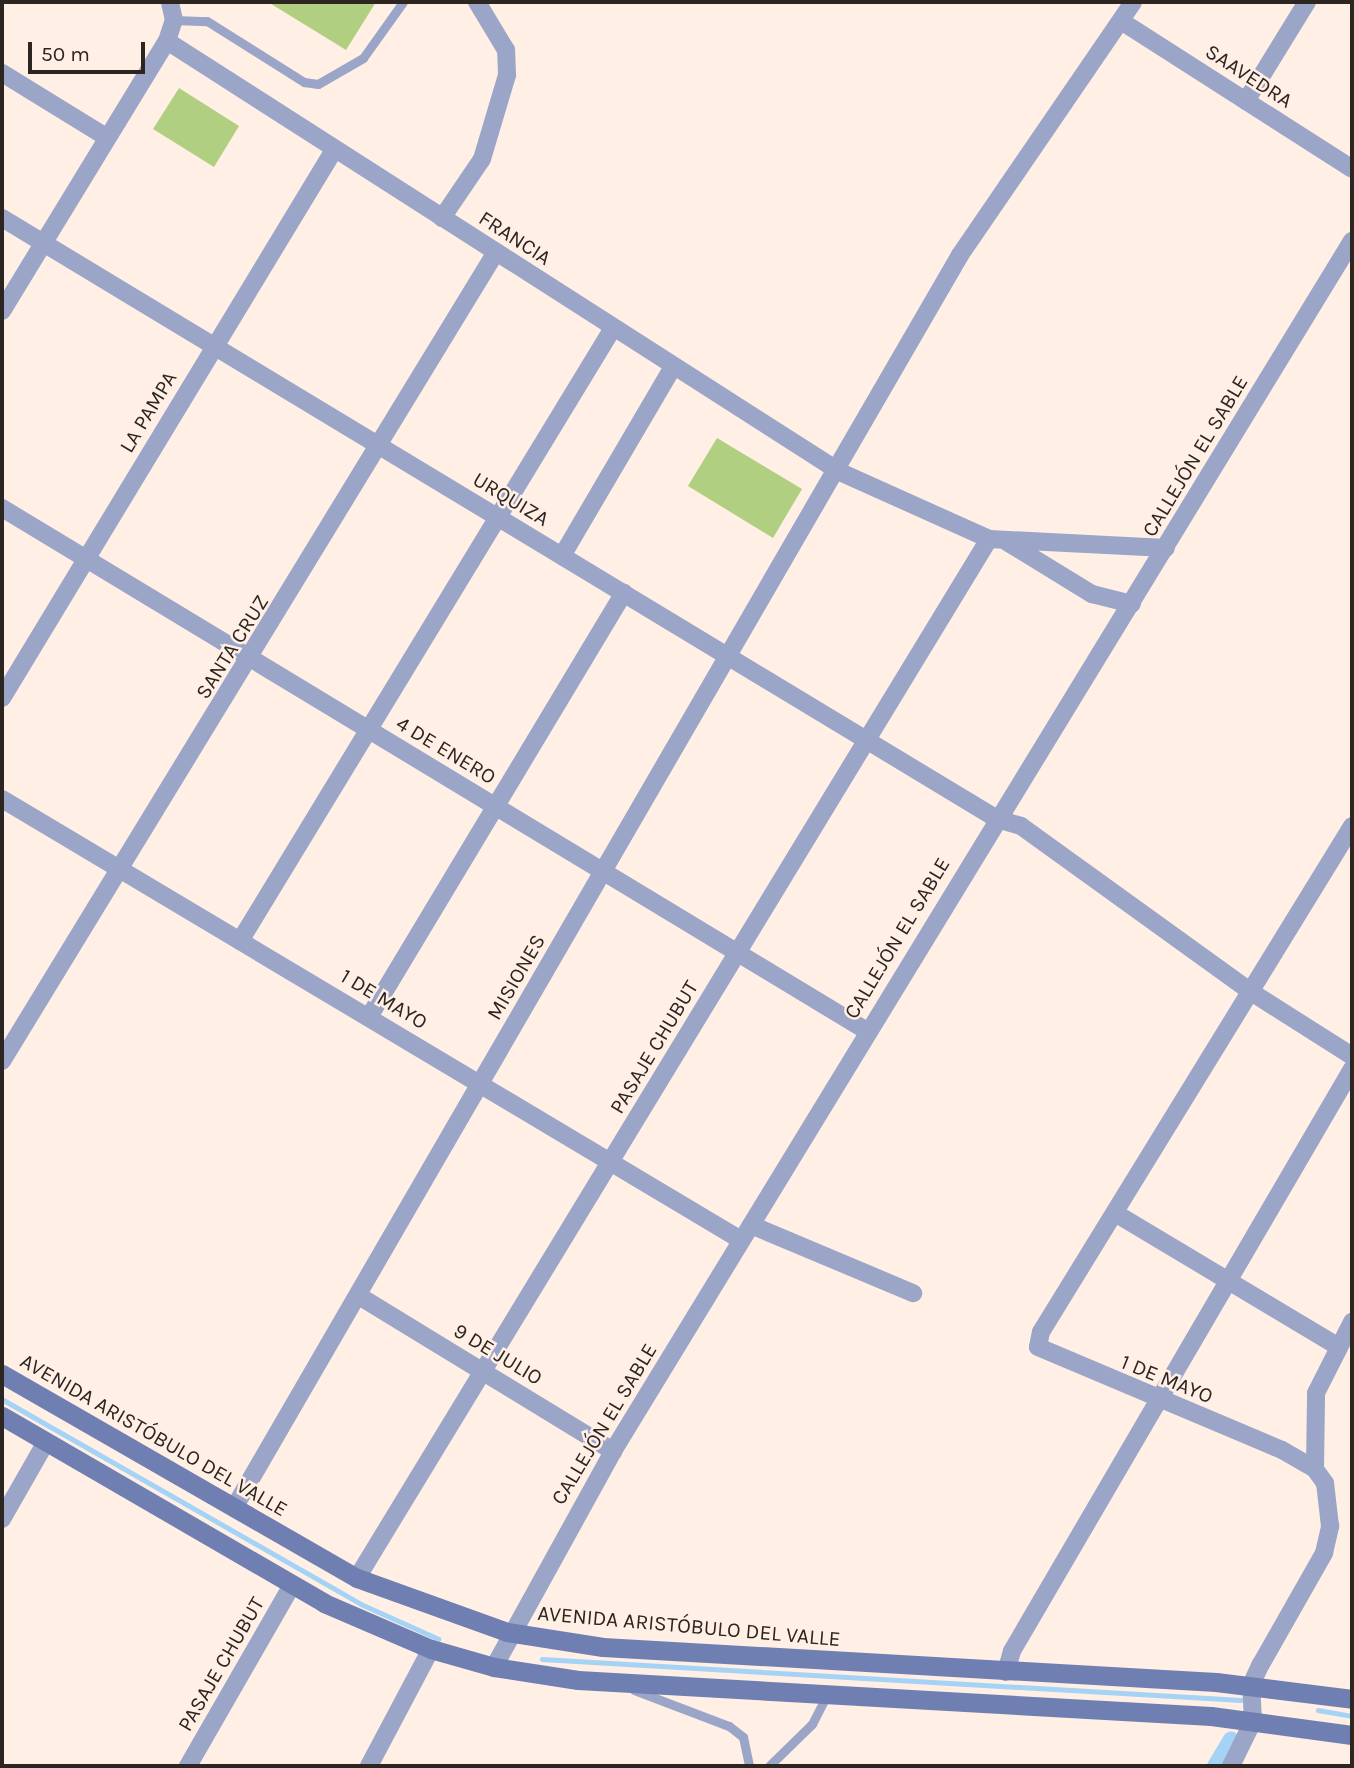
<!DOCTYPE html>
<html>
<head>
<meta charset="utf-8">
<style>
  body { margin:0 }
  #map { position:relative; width:1354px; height:1768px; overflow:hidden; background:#ffefe5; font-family:Karla,sans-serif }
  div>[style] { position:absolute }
  .green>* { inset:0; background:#b1cf81 }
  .stream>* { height:4.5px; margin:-2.25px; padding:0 2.25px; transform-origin:2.25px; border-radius:2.25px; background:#a4d3f6 }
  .canal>* { height:16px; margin:-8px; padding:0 8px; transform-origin:8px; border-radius:8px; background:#a4d3f6 }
  .service>* { height:9px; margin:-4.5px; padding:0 4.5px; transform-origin:4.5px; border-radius:4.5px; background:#9aa5c8 }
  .minor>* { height:18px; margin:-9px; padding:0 9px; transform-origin:9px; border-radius:9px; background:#9aa5c8 }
  .secondary>* { height:19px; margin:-9.5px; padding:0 9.5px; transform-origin:9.5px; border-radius:9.5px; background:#707fb1 }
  span { translate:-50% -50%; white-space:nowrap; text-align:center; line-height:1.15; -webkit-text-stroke:5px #ffefe5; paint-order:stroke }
  .street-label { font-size:21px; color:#2c2520 }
  .frame { position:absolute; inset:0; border:4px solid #2c2520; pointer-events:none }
  .scale { position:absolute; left:28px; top:42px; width:117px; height:32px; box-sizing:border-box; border:4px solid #2c2520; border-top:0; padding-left:9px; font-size:21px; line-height:24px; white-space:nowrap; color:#2c2520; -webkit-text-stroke:5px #ffefe5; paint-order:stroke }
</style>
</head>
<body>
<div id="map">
  <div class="green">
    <div style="clip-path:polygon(268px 2px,376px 2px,346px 50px)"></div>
    <div style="clip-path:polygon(179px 88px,239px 126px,214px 167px,153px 129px)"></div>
    <div style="clip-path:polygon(717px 438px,802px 489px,773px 538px,688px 486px)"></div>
  </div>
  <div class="stream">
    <div style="left:2px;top:1399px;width:413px;rotate:29.7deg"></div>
    <div style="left:361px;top:1604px;width:85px;rotate:24.2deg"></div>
    <div style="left:542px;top:1659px;width:700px;rotate:3.36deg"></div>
    <div style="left:1318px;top:1710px;width:35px;rotate:10deg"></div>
  </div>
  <div class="canal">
    <div style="left:1215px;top:1766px;width:31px;rotate:-59deg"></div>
  </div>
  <div class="service">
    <div style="left:174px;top:20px;width:33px;rotate:2deg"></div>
    <div style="left:207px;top:21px;width:115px;rotate:32.2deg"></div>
    <div style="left:304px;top:82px;width:14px;rotate:8deg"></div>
    <div style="left:318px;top:84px;width:52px;rotate:-30deg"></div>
    <div style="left:363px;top:58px;width:69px;rotate:-54.5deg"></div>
    <div style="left:634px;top:1690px;width:102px;rotate:20.8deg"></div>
    <div style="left:729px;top:1726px;width:18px;rotate:38deg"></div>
    <div style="left:743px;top:1737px;width:30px;rotate:78deg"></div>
    <div style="left:769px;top:1766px;width:60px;rotate:-44.3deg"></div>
    <div style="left:812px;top:1724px;width:34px;rotate:-63deg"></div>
  </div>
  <div class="minor">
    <div style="left:1121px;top:21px;width:274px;rotate:32.6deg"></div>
    <div style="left:167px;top:41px;width:799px;rotate:32.64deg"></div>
    <div style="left:840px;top:472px;width:163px;rotate:24.2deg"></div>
    <div style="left:989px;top:539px;width:177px;rotate:2.9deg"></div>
    <div style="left:2px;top:73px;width:122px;rotate:31.6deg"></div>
    <div style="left:1246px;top:101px;width:116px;rotate:-58.4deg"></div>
    <div style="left:2px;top:218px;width:1162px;rotate:31.13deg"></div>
    <div style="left:997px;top:819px;width:25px;rotate:16deg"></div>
    <div style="left:1021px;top:826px;width:280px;rotate:35.8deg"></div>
    <div style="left:1248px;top:990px;width:123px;rotate:32.4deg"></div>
    <div style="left:442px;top:218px;width:71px;rotate:-55.9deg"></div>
    <div style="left:482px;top:159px;width:88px;rotate:-73.4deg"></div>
    <div style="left:507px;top:75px;width:25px;rotate:-92deg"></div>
    <div style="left:506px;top:50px;width:56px;rotate:-121.1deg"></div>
    <div style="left:2px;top:311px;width:316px;rotate:-58.6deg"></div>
    <div style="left:167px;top:41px;width:22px;rotate:-72deg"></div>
    <div style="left:174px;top:20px;width:18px;rotate:-103deg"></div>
    <div style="left:2px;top:508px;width:1011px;rotate:31.16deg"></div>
    <div style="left:1007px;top:542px;width:100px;rotate:31.5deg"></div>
    <div style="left:1092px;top:594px;width:41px;rotate:14deg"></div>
    <div style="left:562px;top:556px;width:219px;rotate:-59.6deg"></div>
    <div style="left:2px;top:698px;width:641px;rotate:-58.79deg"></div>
    <div style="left:2px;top:799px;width:861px;rotate:30.83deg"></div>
    <div style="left:240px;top:941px;width:718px;rotate:-58.68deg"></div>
    <div style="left:369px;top:1017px;width:495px;rotate:-59deg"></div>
    <div style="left:2px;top:1061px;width:948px;rotate:-58.59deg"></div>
    <div style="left:1115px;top:1213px;width:259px;rotate:30.9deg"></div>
    <div style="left:751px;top:1225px;width:176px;rotate:22.8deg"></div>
    <div style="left:359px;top:1296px;width:298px;rotate:31.4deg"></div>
    <div style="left:1315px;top:1469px;width:76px;rotate:-89.2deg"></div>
    <div style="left:1316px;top:1393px;width:80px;rotate:-63.1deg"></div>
    <div style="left:234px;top:1508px;width:1448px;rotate:-59.91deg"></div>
    <div style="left:960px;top:255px;width:306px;rotate:-55.6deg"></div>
    <div style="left:2px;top:1519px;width:89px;rotate:-60.3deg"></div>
    <div style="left:357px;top:1578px;width:1216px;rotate:-58.69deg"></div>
    <div style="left:494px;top:1667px;width:247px;rotate:-61.1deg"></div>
    <div style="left:613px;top:1451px;width:1418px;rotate:-58.59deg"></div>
    <div style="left:1006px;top:1672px;width:22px;rotate:-74deg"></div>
    <div style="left:1012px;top:1651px;width:674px;rotate:-59.71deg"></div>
    <div style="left:188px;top:1766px;width:209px;rotate:-60.1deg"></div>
    <div style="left:369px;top:1766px;width:132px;rotate:-62.1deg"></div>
    <div style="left:1231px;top:1766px;width:50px;rotate:-63.9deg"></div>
    <div style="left:1253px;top:1721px;width:36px;rotate:-93deg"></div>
    <div style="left:1251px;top:1685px;width:23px;rotate:-65deg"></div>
    <div style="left:1261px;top:1664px;width:128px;rotate:-60.4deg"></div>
    <div style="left:1324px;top:1553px;width:28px;rotate:-77deg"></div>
    <div style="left:1330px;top:1526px;width:43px;rotate:-96.6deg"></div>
    <div style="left:1325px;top:1483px;width:17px;rotate:-126deg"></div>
    <div style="left:1315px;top:1469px;width:38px;rotate:-150deg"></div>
    <div style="left:1282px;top:1450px;width:265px;rotate:-157.1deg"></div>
    <div style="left:1038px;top:1347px;width:15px;rotate:-79deg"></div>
    <div style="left:1041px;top:1332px;width:594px;rotate:-58.42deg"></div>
  </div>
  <div class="secondary">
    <div style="left:2px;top:1374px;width:409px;rotate:29.9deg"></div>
    <div style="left:357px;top:1578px;width:159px;rotate:19.8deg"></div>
    <div style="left:507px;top:1632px;width:97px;rotate:8.9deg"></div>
    <div style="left:603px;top:1647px;width:614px;rotate:3.27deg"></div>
    <div style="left:1216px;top:1682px;width:137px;rotate:7.1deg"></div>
    <div style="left:2px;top:1416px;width:372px;rotate:30.1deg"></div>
    <div style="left:324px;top:1603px;width:116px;rotate:23.3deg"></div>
    <div style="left:431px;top:1649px;width:66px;rotate:15.9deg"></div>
    <div style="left:494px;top:1667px;width:85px;rotate:8.8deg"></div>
    <div style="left:578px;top:1680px;width:634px;rotate:3.26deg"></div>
    <div style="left:1211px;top:1716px;width:142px;rotate:7.7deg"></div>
  </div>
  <div class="street-label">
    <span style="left:1249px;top:76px;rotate:33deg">SAAVEDRA</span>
    <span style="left:515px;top:238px;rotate:33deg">FRANCIA</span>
    <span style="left:148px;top:412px;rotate:-59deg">LA PAMPA</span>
    <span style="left:1195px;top:456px;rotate:-59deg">CALLEJÓN EL SABLE</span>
    <span style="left:511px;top:499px;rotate:31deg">URQUIZA</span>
    <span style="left:232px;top:647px;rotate:-58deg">SANTA CRUZ</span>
    <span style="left:446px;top:750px;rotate:31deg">4 DE ENERO</span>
    <span style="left:897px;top:938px;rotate:-59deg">CALLEJÓN EL SABLE</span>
    <span style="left:516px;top:977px;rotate:-60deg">MISIONES</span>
    <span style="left:384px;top:999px;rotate:31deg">1 DE MAYO</span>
    <span style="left:654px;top:1047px;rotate:-59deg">PASAJE CHUBUT</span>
    <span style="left:498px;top:1354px;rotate:31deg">9 DE JULIO</span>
    <span style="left:1167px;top:1379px;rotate:22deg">1 DE MAYO</span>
    <span style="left:604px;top:1424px;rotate:-59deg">CALLEJÓN EL SABLE</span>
    <span style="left:154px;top:1435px;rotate:30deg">AVENIDA ARISTÓBULO DEL VALLE</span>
    <span style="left:689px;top:1626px;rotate:5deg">AVENIDA ARISTÓBULO DEL VALLE</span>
    <span style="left:221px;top:1664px;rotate:-60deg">PASAJE CHUBUT</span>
  </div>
  <div class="frame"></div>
  <div class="scale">50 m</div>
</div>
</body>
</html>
